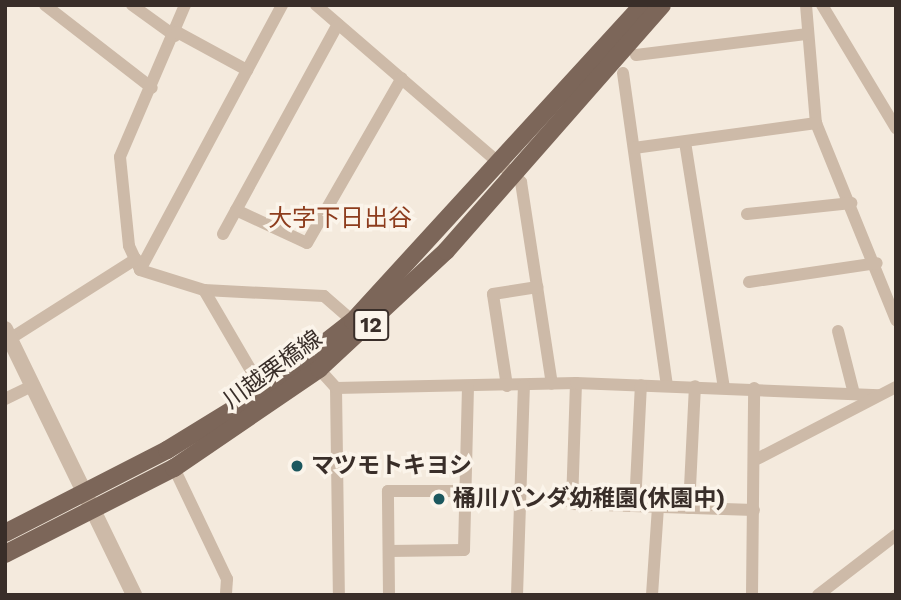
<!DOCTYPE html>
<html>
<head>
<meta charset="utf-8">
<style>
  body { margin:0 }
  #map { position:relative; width:901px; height:600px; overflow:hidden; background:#f4eadd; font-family:"Work Sans","Noto Sans JP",sans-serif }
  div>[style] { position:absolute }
  .minor>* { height:12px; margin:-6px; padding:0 6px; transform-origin:6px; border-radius:6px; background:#cdbaa8 }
  .tertiary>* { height:16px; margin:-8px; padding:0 8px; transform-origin:8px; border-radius:8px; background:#cdbaa8 }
  .primary>* { height:18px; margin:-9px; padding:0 9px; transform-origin:9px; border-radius:9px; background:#7c6659 }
  .dots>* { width:19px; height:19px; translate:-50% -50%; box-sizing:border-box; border:4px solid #fbf4ea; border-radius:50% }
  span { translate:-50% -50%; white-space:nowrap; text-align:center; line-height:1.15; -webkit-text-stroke:7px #fbf4ea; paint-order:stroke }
  .shield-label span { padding:2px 5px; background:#fbf4ea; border:2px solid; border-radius:5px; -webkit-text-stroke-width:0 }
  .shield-label { font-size:21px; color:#392e29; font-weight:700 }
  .street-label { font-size:23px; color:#392e29 }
  .poi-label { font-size:23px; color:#392e29; font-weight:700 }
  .left { translate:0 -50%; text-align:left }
  .neighbourhood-label { font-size:24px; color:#8d3c1d }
  .frame { position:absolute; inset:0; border:7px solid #392e29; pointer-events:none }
</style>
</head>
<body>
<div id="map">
  <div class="minor">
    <div style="left:45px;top:5px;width:135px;rotate:37.8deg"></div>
    <div style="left:132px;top:5px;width:53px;rotate:35.8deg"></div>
    <div style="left:185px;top:5px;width:165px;rotate:113.2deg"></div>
    <div style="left:120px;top:157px;width:89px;rotate:84.2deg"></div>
    <div style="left:129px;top:246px;width:26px;rotate:65deg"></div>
    <div style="left:140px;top:270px;width:67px;rotate:17.4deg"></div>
    <div style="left:204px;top:290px;width:120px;rotate:2.9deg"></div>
    <div style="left:324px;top:296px;width:38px;rotate:41deg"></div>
    <div style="left:316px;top:5px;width:271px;rotate:40.8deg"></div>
    <div style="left:521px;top:182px;width:204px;rotate:81.3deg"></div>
    <div style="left:806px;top:5px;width:118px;rotate:85.2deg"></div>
    <div style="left:816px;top:123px;width:213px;rotate:67.9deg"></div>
    <div style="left:822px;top:5px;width:144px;rotate:59deg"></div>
    <div style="left:177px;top:32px;width:80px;rotate:28.5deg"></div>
    <div style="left:636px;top:55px;width:171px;rotate:-7deg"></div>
    <div style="left:623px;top:73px;width:315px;rotate:82deg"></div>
    <div style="left:685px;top:142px;width:248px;rotate:81deg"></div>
    <div style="left:634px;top:148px;width:184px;rotate:-7.8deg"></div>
    <div style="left:236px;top:210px;width:78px;rotate:24.9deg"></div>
    <div style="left:307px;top:243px;width:190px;rotate:-60.1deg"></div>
    <div style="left:747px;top:214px;width:105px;rotate:-6deg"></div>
    <div style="left:223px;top:234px;width:239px;rotate:-61.3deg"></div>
    <div style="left:140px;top:270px;width:301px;rotate:-61.8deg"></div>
    <div style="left:749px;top:282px;width:129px;rotate:-8.4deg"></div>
    <div style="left:204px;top:290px;width:117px;rotate:59.7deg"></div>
    <div style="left:838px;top:331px;width:65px;rotate:75.7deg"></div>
    <div style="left:5px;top:342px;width:155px;rotate:-32.4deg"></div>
    <div style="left:319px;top:369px;width:25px;rotate:48deg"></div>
    <div style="left:336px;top:388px;width:207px;rotate:89.2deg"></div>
    <div style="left:576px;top:383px;width:121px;rotate:91.9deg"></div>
    <div style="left:572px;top:504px;width:182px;rotate:1.9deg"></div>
    <div style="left:507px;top:386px;width:93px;rotate:-98.7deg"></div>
    <div style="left:493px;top:294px;width:45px;rotate:-9deg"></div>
    <div style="left:336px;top:388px;width:240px;rotate:-1.2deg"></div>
    <div style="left:576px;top:383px;width:303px;rotate:2.3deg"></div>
    <div style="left:5px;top:399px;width:30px;rotate:-26deg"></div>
    <div style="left:757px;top:459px;width:157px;rotate:-27.4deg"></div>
    <div style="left:174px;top:468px;width:123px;rotate:64.5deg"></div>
    <div style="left:227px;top:579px;width:16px;rotate:94deg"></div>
    <div style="left:635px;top:506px;width:121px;rotate:-87.2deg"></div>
    <div style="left:689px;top:508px;width:122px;rotate:-87.2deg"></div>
    <div style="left:389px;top:551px;width:75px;rotate:-0.8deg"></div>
    <div style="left:464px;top:550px;width:162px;rotate:-88.6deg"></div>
    <div style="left:389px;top:595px;width:104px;rotate:-90.6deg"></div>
    <div style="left:388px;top:491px;width:76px"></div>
    <div style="left:517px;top:595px;width:210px;rotate:-88.1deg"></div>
    <div style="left:652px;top:595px;width:88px;rotate:-86.1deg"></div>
    <div style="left:752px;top:595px;width:207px;rotate:-89.4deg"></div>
    <div style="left:818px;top:595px;width:98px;rotate:-37.6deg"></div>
  </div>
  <div class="tertiary">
    <div style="left:5px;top:329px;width:296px;rotate:64.1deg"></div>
  </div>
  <div class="primary">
    <div style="left:5px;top:533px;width:182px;rotate:-27.1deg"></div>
    <div style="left:167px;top:450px;width:113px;rotate:-31.6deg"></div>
    <div style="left:263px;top:391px;width:114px;rotate:-37.9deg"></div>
    <div style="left:353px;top:321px;width:429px;rotate:-47.5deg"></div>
    <div style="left:5px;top:554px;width:190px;rotate:-27deg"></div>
    <div style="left:174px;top:468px;width:176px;rotate:-34.3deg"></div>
    <div style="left:319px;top:369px;width:173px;rotate:-42.9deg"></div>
    <div style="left:446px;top:251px;width:327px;rotate:-48.7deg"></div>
  </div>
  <div class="dots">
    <div style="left:297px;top:466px;background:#1b575e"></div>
    <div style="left:439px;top:499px;background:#1b575e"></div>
  </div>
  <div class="shield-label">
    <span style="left:371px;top:325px">12</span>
  </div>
  <div class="street-label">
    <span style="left:273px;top:370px;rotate:-36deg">川越栗橋線</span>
  </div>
  <div class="poi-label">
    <span class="left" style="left:311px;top:466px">マツモトキヨシ</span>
    <span class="left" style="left:453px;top:499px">桶川パンダ幼稚園(休園中)</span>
  </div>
  <div class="neighbourhood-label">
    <span style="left:340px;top:219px">大字下日出谷</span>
  </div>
  <div class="frame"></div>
</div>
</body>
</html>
